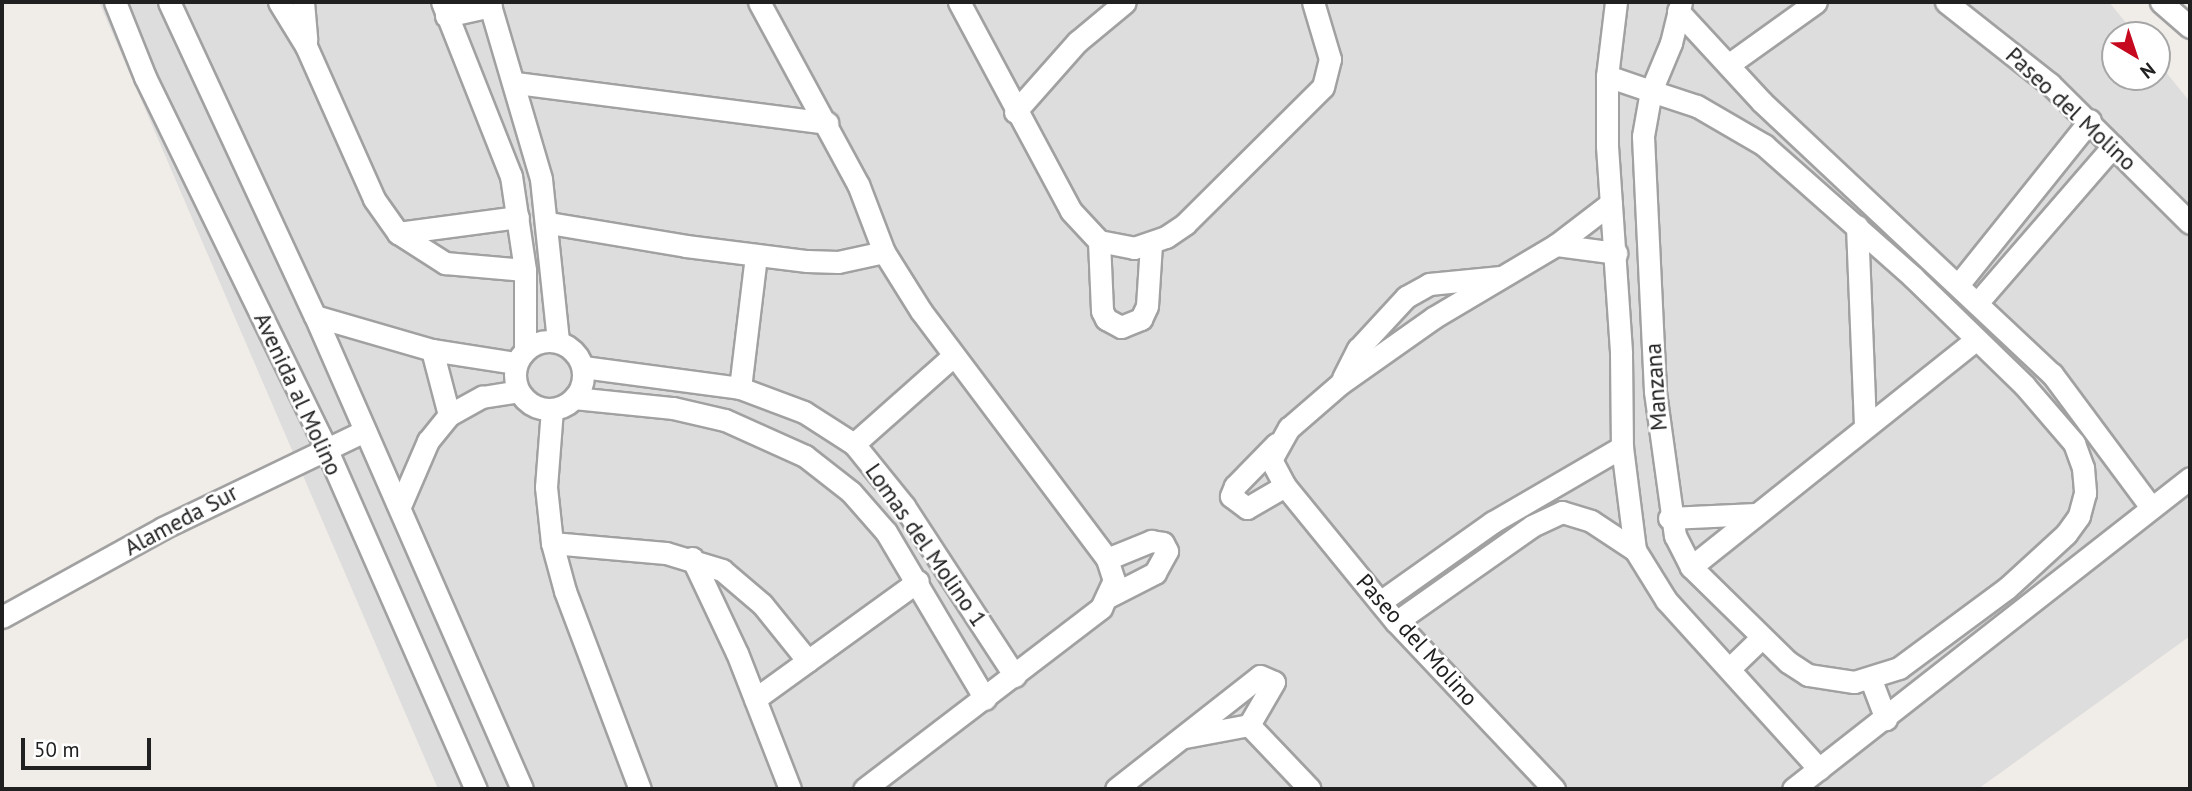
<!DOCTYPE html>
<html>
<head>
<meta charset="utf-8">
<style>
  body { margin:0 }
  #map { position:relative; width:2192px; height:791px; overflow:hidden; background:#f0ece7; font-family:"PT Sans",sans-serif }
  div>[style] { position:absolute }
  .residential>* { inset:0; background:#dedddd }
  .roads { filter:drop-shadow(2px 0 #a1a1a1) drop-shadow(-2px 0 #a1a1a1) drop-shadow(0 2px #a1a1a1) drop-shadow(0 -2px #a1a1a1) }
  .street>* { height:21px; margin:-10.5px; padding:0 10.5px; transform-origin:10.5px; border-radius:10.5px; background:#fff }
  .street>.ring { margin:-10.5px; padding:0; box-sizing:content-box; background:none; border:21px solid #fff; border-radius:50% }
  span { translate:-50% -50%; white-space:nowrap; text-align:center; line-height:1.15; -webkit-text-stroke:5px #fff; paint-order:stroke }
  .street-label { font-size:23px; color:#202020 }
  .frame { position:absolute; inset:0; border:4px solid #202020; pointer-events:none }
  .north { position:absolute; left:2101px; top:21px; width:70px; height:70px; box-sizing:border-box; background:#fff; border:2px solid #a6a6a6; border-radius:50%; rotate:141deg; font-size:19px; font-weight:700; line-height:28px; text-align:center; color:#202020 }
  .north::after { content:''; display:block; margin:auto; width:24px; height:32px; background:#c6091f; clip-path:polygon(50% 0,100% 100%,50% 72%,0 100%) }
  .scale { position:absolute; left:21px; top:738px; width:130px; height:32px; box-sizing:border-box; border:4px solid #202020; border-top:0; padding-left:9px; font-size:21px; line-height:24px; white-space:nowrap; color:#202020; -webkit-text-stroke:5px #fff; paint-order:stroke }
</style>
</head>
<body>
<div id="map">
  <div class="residential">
    <div style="clip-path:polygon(99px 2px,2109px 2px,2136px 35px,2115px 35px,2115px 77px,2157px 77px,2157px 61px,2190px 102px,2190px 636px,1978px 789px,438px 789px)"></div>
  </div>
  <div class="roads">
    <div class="street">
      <div style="left:115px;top:2px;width:81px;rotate:68.2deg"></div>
      <div style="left:145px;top:77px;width:413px;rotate:64deg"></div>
      <div style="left:326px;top:448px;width:373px;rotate:66.3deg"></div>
      <div style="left:169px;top:2px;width:346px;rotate:65.1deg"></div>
      <div style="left:315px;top:316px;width:516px;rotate:66.36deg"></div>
      <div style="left:279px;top:2px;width:52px;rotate:58.5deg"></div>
      <div style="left:306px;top:46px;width:167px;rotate:66deg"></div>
      <div style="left:374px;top:199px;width:42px;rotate:54.8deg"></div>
      <div style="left:398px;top:233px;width:56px;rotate:32.6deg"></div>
      <div style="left:445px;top:263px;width:80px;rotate:5deg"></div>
      <div style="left:303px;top:2px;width:38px;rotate:85deg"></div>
      <div style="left:442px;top:2px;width:187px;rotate:68.4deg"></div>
      <div style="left:511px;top:176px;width:95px;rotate:81.5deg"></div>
      <div style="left:525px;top:270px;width:79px;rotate:90deg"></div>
      <div style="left:489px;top:2px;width:184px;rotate:73.6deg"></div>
      <div style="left:541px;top:179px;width:163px;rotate:84deg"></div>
      <div style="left:759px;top:2px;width:207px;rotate:61.5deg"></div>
      <div style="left:858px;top:184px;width:73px;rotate:69.1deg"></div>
      <div style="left:884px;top:252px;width:70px;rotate:57.9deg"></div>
      <div style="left:921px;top:311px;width:310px;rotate:53.1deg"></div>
      <div style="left:1107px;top:559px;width:22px;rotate:72deg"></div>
      <div style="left:1114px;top:580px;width:31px;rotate:115deg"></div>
      <div style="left:1101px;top:608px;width:298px;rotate:142.6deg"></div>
      <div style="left:959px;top:2px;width:237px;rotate:61.8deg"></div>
      <div style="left:1071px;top:211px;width:41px;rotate:47deg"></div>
      <div style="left:1099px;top:241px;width:36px;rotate:11deg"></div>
      <div style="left:1134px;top:248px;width:34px;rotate:-19deg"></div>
      <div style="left:1166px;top:237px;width:23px;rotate:-34deg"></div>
      <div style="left:1185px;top:224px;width:194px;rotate:-44.8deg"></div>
      <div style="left:1323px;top:87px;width:29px;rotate:-76deg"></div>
      <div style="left:1330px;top:59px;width:59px;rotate:-106.6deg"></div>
      <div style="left:1616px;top:2px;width:75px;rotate:96.9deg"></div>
      <div style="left:1607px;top:76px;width:70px;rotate:90deg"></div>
      <div style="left:1607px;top:146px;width:208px;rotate:86.1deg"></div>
      <div style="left:1621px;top:354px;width:93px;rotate:89.4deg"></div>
      <div style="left:1622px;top:447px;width:104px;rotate:82.8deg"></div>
      <div style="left:1635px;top:550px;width:59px;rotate:58.2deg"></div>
      <div style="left:1666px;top:600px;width:228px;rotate:47.8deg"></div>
      <div style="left:1946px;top:2px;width:132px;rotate:38.3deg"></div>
      <div style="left:2050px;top:84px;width:197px;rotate:44.8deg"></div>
      <div style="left:2161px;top:2px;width:38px;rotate:41deg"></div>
      <div style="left:1678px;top:11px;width:124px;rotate:47.3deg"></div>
      <div style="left:1762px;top:102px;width:398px;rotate:43.2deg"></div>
      <div style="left:2052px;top:374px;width:164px;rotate:53.4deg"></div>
      <div style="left:446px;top:16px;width:46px;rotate:-12.5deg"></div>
      <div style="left:1728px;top:65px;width:108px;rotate:-35.6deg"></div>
      <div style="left:1607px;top:76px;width:46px;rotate:18.8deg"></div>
      <div style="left:1651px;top:91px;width:48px;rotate:18.1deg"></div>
      <div style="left:1697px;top:106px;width:78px;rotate:30.2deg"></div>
      <div style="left:1764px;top:145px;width:199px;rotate:41.5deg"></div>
      <div style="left:1913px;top:277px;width:155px;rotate:44.2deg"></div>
      <div style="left:2024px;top:385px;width:77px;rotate:49.2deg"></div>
      <div style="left:2074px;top:443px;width:27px;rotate:70deg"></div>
      <div style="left:2083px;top:468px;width:25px;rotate:85deg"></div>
      <div style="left:2085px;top:493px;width:24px;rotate:105deg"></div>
      <div style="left:2079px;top:516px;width:22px;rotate:126deg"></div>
      <div style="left:2066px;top:534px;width:80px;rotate:137.5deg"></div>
      <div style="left:2007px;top:588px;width:134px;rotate:143.5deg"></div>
      <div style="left:1899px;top:668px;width:47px;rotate:162.7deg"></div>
      <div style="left:1854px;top:682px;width:47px;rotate:-171.3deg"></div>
      <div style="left:1808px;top:675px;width:24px;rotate:-147deg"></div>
      <div style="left:1788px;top:662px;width:136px;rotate:-135.6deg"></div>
      <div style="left:1691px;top:567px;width:35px;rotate:-117deg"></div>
      <div style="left:1675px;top:536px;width:146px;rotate:-97.9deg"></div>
      <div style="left:1655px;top:391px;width:255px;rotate:-92.7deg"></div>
      <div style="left:1643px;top:136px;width:46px;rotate:-79.9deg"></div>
      <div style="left:1651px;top:91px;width:52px;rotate:-67.4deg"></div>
      <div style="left:1671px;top:43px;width:42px;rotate:-76.3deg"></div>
      <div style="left:516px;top:83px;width:314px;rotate:7.3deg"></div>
      <div style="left:1015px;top:112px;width:94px;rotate:-48.5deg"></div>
      <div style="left:1077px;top:42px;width:62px;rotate:-39.8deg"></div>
      <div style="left:549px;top:223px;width:139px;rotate:9.5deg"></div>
      <div style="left:686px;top:246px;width:122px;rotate:7.1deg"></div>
      <div style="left:807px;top:261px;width:31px;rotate:2deg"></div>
      <div style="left:838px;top:262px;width:47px;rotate:-12.3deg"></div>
      <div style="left:1857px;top:226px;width:199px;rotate:87.7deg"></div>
      <div style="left:398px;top:233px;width:121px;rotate:-7.6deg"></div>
      <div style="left:1099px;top:241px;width:70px;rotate:87.5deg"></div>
      <div style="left:1102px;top:311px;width:9px;rotate:63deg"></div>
      <div style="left:1106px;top:319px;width:17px;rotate:28deg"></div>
      <div style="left:1121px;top:327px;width:22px;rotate:-22deg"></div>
      <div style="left:1141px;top:319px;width:14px;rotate:-65deg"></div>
      <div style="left:1147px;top:306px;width:62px;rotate:-86.3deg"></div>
      <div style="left:1556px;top:245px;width:61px;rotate:7.6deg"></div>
      <div style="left:1958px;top:285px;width:211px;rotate:-51.3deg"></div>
      <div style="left:1978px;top:302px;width:206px;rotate:-49.1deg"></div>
      <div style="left:315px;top:316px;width:122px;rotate:16.2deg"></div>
      <div style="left:432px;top:350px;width:85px;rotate:8.8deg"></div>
      <div class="ring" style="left:515px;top:341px;width:47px;height:47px"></div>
      <div style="left:432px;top:350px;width:67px;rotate:75.3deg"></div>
      <div style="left:583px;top:367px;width:158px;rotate:7.6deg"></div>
      <div style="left:740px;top:388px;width:68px;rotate:20.6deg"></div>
      <div style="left:804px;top:412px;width:59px;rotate:32.6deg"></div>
      <div style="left:854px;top:444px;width:80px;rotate:51.1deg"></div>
      <div style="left:904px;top:506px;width:203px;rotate:56.9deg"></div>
      <div style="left:1343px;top:378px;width:33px;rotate:-63deg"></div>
      <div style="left:1358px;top:349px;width:71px;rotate:-47.3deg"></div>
      <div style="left:1406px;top:297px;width:26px;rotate:-29deg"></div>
      <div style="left:1429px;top:284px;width:72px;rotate:-5.6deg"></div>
      <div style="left:740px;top:388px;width:134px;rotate:-83.1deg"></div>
      <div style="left:574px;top:398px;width:100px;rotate:5.8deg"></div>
      <div style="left:673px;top:408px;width:53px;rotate:13deg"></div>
      <div style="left:725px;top:420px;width:88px;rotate:24.2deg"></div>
      <div style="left:805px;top:456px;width:58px;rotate:38deg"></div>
      <div style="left:851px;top:492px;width:53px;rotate:48.8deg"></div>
      <div style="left:886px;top:532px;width:194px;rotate:59.3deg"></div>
      <div style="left:552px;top:409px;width:78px;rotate:94.4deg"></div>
      <div style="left:546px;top:487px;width:56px;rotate:83.9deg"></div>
      <div style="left:552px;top:543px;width:50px;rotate:74.8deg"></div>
      <div style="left:565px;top:591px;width:212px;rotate:69.3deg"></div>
      <div style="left:854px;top:444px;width:132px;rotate:-41.6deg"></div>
      <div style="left:1276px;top:444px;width:59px;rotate:134.3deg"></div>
      <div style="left:1235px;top:486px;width:11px;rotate:112deg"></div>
      <div style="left:1231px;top:496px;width:20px;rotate:37deg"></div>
      <div style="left:1247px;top:508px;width:44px;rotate:-30.1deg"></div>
      <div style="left:400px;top:506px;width:71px;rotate:-66.7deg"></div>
      <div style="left:428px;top:441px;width:33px;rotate:-51deg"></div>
      <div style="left:449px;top:415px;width:38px;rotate:-29deg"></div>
      <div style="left:482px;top:397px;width:36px;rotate:-9deg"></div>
      <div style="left:1669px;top:518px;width:87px;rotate:-2.6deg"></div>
      <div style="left:552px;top:543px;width:114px;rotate:5deg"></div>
      <div style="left:666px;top:553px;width:59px;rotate:16.9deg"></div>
      <div style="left:722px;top:570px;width:52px;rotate:40.4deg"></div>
      <div style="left:762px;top:604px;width:73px;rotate:51.1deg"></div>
      <div style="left:692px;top:558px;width:105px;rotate:64.7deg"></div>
      <div style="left:737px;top:653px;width:146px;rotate:68.7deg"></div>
      <div style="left:1107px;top:559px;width:48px;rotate:-22.2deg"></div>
      <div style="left:1151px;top:541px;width:12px;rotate:9deg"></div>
      <div style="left:1163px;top:543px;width:9px;rotate:63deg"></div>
      <div style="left:1167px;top:551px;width:25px;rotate:119deg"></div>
      <div style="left:1155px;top:573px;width:51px;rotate:152.9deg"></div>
      <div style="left:1691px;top:567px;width:364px;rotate:-38.6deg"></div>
      <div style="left:1380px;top:602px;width:138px;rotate:-35.3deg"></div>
      <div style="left:1493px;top:522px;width:149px;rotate:-30.2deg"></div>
      <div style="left:2px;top:617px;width:184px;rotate:-28.9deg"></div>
      <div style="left:163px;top:528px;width:224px;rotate:-25.7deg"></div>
      <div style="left:1396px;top:622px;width:166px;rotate:-35.2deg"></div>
      <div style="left:1532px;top:526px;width:33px;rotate:-25deg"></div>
      <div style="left:1562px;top:512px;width:30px;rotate:17deg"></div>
      <div style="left:1591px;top:521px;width:53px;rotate:33.4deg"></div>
      <div style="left:1730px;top:668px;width:42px;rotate:-44deg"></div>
      <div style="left:1871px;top:680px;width:42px;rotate:69deg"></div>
      <div style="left:755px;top:699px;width:201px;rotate:-35.9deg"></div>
      <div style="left:1249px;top:725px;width:88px;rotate:46.4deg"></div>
      <div style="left:1116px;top:789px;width:183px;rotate:-38.1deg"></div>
      <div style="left:1260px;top:676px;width:15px;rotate:23deg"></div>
      <div style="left:1274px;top:682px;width:50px;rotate:120.2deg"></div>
      <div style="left:1249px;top:725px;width:65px;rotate:169.4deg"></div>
      <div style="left:1554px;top:789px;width:230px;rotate:-133.4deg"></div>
      <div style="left:1396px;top:622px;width:176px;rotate:-129.2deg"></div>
      <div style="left:1285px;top:486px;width:30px;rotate:-118deg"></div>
      <div style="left:1271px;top:460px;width:37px;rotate:-61deg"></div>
      <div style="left:1289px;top:428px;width:69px;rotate:-40.9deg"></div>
      <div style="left:1341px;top:383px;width:113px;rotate:-35.2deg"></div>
      <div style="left:1433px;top:318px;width:143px;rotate:-30.7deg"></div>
      <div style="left:1556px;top:245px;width:69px;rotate:-37.4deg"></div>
      <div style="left:1793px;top:789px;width:504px;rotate:-38.07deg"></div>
    </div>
  </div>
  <div class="street-label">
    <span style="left:2071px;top:109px;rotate:43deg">Paseo del Molino</span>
    <span style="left:1656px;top:387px;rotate:-94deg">Manzana</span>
    <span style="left:298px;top:394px;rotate:65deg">Avenida al Molino</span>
    <span style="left:181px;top:520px;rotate:-28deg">Alameda Sur</span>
    <span style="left:926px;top:545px;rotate:55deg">Lomas del Molino 1</span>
    <span style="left:1417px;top:640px;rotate:48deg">Paseo del Molino</span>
  </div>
  <div class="frame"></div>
  <div class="north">N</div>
  <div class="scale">50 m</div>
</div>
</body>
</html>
